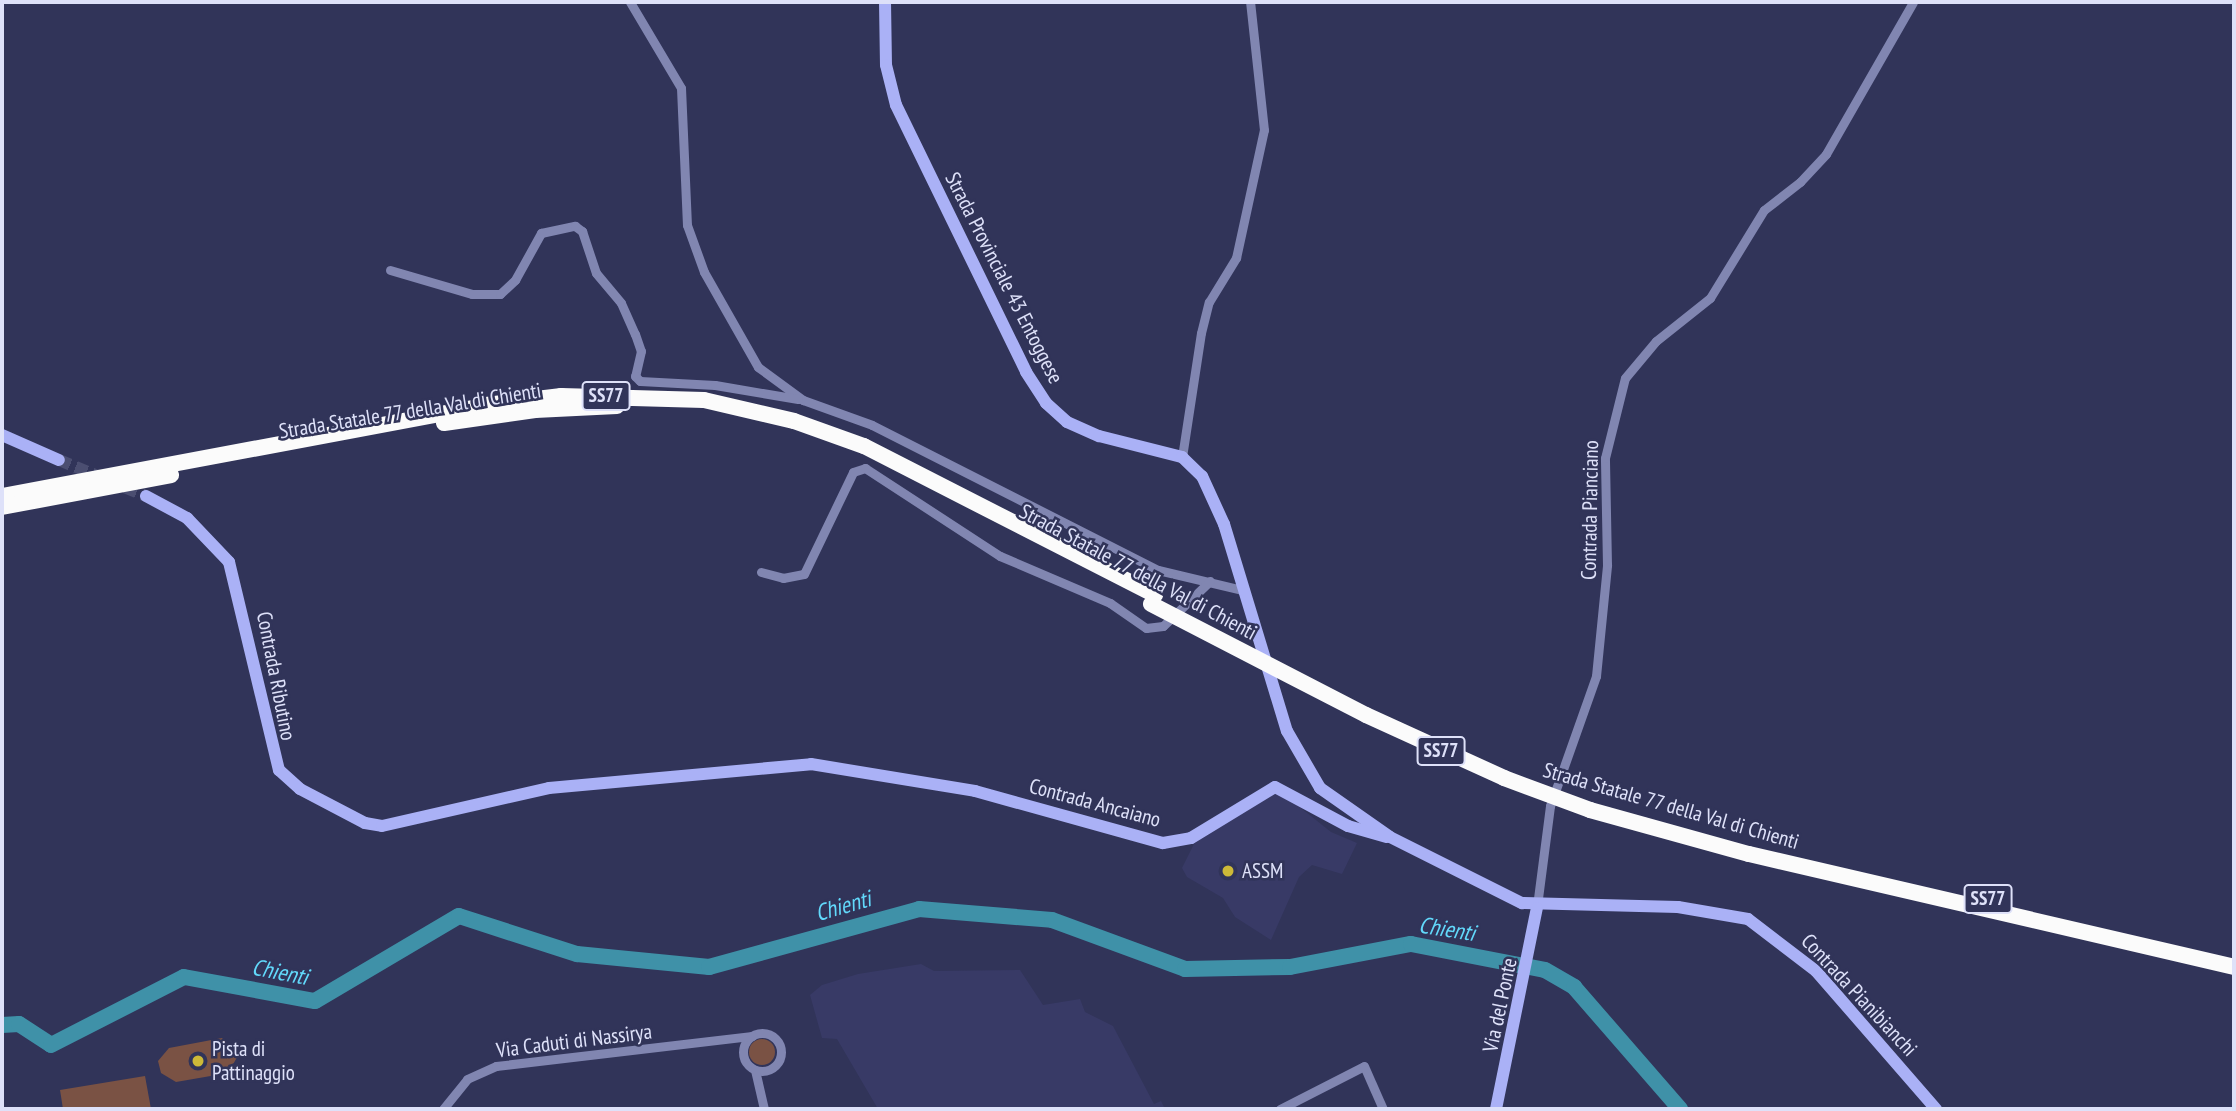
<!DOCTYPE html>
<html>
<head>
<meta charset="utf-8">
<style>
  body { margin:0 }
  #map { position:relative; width:2236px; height:1111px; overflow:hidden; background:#313459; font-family:"PT Sans Narrow",sans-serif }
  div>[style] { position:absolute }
  .built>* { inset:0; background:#383a66 }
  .green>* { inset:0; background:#7a5244 }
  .round { border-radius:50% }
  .canal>* { height:10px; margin:-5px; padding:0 5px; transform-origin:5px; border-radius:5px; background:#3f91a8 }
  .river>* { height:16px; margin:-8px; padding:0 8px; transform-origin:8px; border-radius:8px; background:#3f91a8 }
  .secondary-tunnel>* { height:12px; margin-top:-6px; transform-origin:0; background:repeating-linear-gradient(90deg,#4b4e71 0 12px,transparent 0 18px) }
  .street>* { height:9px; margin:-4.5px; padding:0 4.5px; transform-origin:4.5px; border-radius:4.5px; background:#8186b1 }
  .street>.ring { margin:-4.5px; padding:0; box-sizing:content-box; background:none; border:9px solid #8186b1; border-radius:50% }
  .secondary>* { height:12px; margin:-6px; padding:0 6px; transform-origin:6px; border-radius:6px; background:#aab1f6 }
  .highway>* { height:16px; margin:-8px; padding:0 8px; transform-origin:8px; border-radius:8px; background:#fbfbfb }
  .highway-bridge>* { height:16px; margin:-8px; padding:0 8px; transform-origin:8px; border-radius:8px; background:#fbfbfb }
  .dots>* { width:19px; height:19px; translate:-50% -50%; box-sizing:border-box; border:4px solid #313459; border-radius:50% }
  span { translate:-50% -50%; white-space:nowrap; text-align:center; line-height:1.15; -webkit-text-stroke:5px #313459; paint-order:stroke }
  .shield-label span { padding:2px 5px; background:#313459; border:2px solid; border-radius:5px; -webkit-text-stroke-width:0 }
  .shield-label { font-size:19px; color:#dee1f9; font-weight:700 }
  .street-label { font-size:21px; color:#dee1f9 }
  .poi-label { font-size:21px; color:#dee1f9 }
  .left { translate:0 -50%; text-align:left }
  .water-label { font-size:23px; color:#62d9fb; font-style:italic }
  .frame { position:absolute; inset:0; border:4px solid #dee1f9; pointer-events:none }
</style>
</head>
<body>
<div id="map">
  <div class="built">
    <div style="clip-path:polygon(1282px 793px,1331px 832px,1357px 843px,1342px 874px,1312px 865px,1299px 877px,1271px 940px,1235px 917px,1223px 898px,1187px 877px,1182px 868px,1195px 842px,1259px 795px)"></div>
    <div style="clip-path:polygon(921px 964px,934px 971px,1020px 970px,1043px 1005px,1080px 999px,1085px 1012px,1113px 1026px,1154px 1104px,1161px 1101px,1165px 1109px,878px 1109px,837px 1039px,822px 1038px,810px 995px,822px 985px,858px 974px)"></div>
  </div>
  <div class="green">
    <div style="clip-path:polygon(222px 1038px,239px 1054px,228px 1073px,176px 1082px,161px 1073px,158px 1061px,169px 1048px)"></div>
    <div class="round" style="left:749px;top:1039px;width:26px;height:26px"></div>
    <div style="clip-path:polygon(145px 1076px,151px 1109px,63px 1109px,60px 1090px)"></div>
  </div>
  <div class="canal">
    <div style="left:2px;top:1024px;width:4px"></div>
  </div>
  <div class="river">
    <div style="left:2px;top:1025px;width:17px;rotate:-3deg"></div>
    <div style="left:19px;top:1024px;width:38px;rotate:33deg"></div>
    <div style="left:51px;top:1045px;width:149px;rotate:-27.1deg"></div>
    <div style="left:184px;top:977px;width:133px;rotate:10.4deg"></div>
    <div style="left:315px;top:1001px;width:167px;rotate:-30.6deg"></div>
    <div style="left:459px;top:916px;width:124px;rotate:17.9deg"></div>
    <div style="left:577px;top:954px;width:133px;rotate:5.6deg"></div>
    <div style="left:709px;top:967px;width:218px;rotate:-15.4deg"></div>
    <div style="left:919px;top:909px;width:133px;rotate:4.7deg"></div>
    <div style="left:1052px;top:920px;width:142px;rotate:20.2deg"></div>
    <div style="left:1185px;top:969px;width:105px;rotate:-1.1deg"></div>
    <div style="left:1290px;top:967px;width:123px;rotate:-10.8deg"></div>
    <div style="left:1411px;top:944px;width:136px;rotate:11deg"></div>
    <div style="left:1545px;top:970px;width:34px;rotate:30deg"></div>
    <div style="left:1574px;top:987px;width:162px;rotate:49deg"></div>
  </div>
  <div class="secondary-tunnel">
    <div style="left:59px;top:460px;width:94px;rotate:22.5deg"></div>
  </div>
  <div class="street">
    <div style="left:630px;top:2px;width:100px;rotate:59.3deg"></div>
    <div style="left:681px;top:88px;width:137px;rotate:87.5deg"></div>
    <div style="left:687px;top:225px;width:50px;rotate:70.1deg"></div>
    <div style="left:704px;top:272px;width:109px;rotate:60.4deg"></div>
    <div style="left:758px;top:367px;width:56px;rotate:36.3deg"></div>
    <div style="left:803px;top:400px;width:73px;rotate:19.9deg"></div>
    <div style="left:872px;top:425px;width:321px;rotate:26.9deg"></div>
    <div style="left:1158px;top:570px;width:86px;rotate:13.4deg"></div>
    <div style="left:390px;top:270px;width:85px;rotate:16.3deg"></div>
    <div style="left:472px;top:294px;width:28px"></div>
    <div style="left:500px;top:294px;width:21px;rotate:-43deg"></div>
    <div style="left:515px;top:280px;width:54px;rotate:-61deg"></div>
    <div style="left:541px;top:233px;width:35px;rotate:-12deg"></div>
    <div style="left:575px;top:226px;width:9px;rotate:36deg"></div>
    <div style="left:582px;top:231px;width:44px;rotate:71.6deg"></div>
    <div style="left:596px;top:273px;width:39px;rotate:50deg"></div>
    <div style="left:621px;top:303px;width:34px;rotate:66deg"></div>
    <div style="left:635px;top:334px;width:18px;rotate:71deg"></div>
    <div style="left:641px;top:351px;width:26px;rotate:103deg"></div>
    <div style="left:635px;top:376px;width:7px;rotate:45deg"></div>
    <div style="left:640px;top:381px;width:75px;rotate:3.1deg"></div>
    <div style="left:715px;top:385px;width:84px;rotate:9.6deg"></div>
    <div style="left:1182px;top:457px;width:125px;rotate:-81.3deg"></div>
    <div style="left:1201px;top:333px;width:32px;rotate:-76deg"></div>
    <div style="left:1209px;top:302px;width:52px;rotate:-58.5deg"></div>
    <div style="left:1236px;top:258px;width:131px;rotate:-77.7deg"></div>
    <div style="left:1264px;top:130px;width:129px;rotate:-96.2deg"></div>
    <div style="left:761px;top:572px;width:23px;rotate:15deg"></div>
    <div style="left:783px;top:578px;width:21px;rotate:-11deg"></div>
    <div style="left:804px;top:574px;width:113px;rotate:-64.3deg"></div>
    <div style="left:853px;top:472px;width:13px;rotate:-18deg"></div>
    <div style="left:865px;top:468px;width:161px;rotate:33.1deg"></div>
    <div style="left:1000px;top:556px;width:120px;rotate:23.1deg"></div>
    <div style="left:1110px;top:603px;width:44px;rotate:34.8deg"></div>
    <div style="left:1146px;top:628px;width:17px;rotate:-7deg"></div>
    <div style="left:1163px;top:626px;width:65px;rotate:-43.8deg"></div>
    <div style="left:1537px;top:906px;width:101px;rotate:-82.6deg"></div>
    <div style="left:1550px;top:806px;width:138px;rotate:-70.5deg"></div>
    <div style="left:1596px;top:676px;width:112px;rotate:-84.3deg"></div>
    <div style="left:1607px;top:565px;width:107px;rotate:-91.1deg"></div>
    <div style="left:1605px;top:458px;width:82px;rotate:-76deg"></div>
    <div style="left:1625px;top:378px;width:48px;rotate:-50deg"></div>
    <div style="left:1656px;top:341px;width:69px;rotate:-38.5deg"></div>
    <div style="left:1710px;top:298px;width:103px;rotate:-58.5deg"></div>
    <div style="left:1764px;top:210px;width:46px;rotate:-37.9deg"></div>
    <div style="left:1800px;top:182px;width:38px;rotate:-47deg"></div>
    <div style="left:1826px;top:154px;width:175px;rotate:-60.2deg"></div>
    <div class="ring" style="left:743px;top:1033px;width:29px;height:29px"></div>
    <div style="left:755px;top:1070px;width:40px;rotate:77deg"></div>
    <div style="left:443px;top:1109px;width:38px;rotate:-51deg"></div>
    <div style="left:467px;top:1079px;width:32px;rotate:-24deg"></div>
    <div style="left:496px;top:1066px;width:258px;rotate:-6.7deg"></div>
    <div style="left:1280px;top:1109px;width:94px;rotate:-27.1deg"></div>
    <div style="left:1364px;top:1066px;width:47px;rotate:66.2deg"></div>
  </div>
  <div class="secondary">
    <div style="left:885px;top:2px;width:63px;rotate:89.1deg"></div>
    <div style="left:886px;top:65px;width:41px;rotate:76deg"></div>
    <div style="left:896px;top:105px;width:297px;rotate:64deg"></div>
    <div style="left:1026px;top:372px;width:37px;rotate:57deg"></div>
    <div style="left:1046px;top:403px;width:28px;rotate:42deg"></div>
    <div style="left:1067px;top:422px;width:35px;rotate:24deg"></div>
    <div style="left:1099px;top:436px;width:86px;rotate:14.2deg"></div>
    <div style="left:1182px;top:457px;width:28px;rotate:44deg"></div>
    <div style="left:1202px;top:476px;width:53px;rotate:65.4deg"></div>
    <div style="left:1224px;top:524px;width:216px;rotate:73.1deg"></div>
    <div style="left:1287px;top:731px;width:66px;rotate:59.9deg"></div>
    <div style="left:1320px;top:788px;width:85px;rotate:35deg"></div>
    <div style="left:1390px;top:837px;width:148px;rotate:26.6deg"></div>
    <div style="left:1522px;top:903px;width:156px;rotate:1.5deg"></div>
    <div style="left:1678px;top:907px;width:71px;rotate:9.7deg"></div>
    <div style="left:1748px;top:919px;width:86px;rotate:37.4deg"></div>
    <div style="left:1816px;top:971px;width:183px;rotate:49deg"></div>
    <div style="left:2px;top:435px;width:62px;rotate:23.7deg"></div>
    <div style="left:146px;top:496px;width:47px;rotate:28.2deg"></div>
    <div style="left:187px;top:518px;width:61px;rotate:46.3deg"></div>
    <div style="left:229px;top:562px;width:214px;rotate:76.5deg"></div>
    <div style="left:279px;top:770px;width:28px;rotate:42deg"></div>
    <div style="left:300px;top:789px;width:73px;rotate:27.6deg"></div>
    <div style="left:365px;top:823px;width:17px;rotate:10deg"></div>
    <div style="left:382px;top:826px;width:171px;rotate:-12.8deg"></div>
    <div style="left:549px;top:788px;width:263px;rotate:-5.2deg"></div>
    <div style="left:811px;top:764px;width:166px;rotate:9.3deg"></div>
    <div style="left:975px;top:791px;width:195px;rotate:15.5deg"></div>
    <div style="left:1163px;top:843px;width:28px;rotate:-10deg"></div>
    <div style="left:1191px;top:838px;width:98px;rotate:-31.3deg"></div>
    <div style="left:1275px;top:787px;width:83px;rotate:28.1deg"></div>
    <div style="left:1348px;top:826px;width:40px;rotate:16deg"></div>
    <div style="left:1496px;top:1109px;width:205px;rotate:-78.5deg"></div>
  </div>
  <div class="highway">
    <div style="left:444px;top:423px;width:92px;rotate:-8.1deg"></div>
    <div style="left:535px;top:410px;width:82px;rotate:-2.8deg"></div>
    <div style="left:2px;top:496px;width:492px;rotate:-10.6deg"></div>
    <div style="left:486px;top:405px;width:76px;rotate:-6.8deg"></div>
    <div style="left:561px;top:396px;width:143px;rotate:1.6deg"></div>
    <div style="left:704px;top:400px;width:92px;rotate:13.1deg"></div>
    <div style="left:794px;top:421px;width:74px;rotate:19.7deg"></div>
    <div style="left:864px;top:446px;width:327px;rotate:27.1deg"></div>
    <div style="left:2px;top:507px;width:172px;rotate:-10.7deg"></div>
    <div style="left:1749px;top:854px;width:498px;rotate:13.1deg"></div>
  </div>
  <div class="highway-bridge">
    <div style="left:1151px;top:604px;width:242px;rotate:27.3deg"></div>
    <div style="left:1366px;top:715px;width:152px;rotate:24.5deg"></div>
    <div style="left:1504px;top:778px;width:92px;rotate:20.4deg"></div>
    <div style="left:1590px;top:810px;width:165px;rotate:15.5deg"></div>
  </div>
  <div class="dots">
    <div style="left:1228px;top:871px;background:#cdb938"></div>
    <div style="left:198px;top:1061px;background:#cdb938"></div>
  </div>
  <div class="shield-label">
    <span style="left:606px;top:396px">SS77</span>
    <span style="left:1441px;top:751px">SS77</span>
    <span style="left:1988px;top:899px">SS77</span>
  </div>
  <div class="street-label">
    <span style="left:1004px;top:278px;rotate:63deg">Strada Provinciale 43 Entoggese</span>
    <span style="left:410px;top:411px;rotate:-9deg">Strada Statale 77 della Val di Chienti</span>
    <span style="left:1590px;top:510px;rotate:-89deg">Contrada Pianciano</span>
    <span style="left:1138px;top:572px;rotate:28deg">Strada Statale 77 della Val di Chienti</span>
    <span style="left:276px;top:676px;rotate:79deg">Contrada Ributino</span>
    <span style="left:1095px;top:803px;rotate:15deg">Contrada Ancaiano</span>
    <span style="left:1671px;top:806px;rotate:16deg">Strada Statale 77 della Val di Chienti</span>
    <span style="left:1859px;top:995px;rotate:47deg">Contrada Pianibianchi</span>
    <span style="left:1500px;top:1005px;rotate:-78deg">Via del Ponte</span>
    <span style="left:574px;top:1041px;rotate:-7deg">Via Caduti di Nassirya</span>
  </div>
  <div class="poi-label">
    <span class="left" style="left:1242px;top:871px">ASSM</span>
    <span class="left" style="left:212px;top:1061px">Pista di<br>Pattinaggio</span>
  </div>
  <div class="water-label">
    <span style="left:843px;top:906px;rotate:-16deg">Chienti</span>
    <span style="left:1447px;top:929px;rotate:9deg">Chienti</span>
    <span style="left:280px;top:972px;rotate:11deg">Chienti</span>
  </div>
  <div class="frame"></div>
</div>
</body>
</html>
